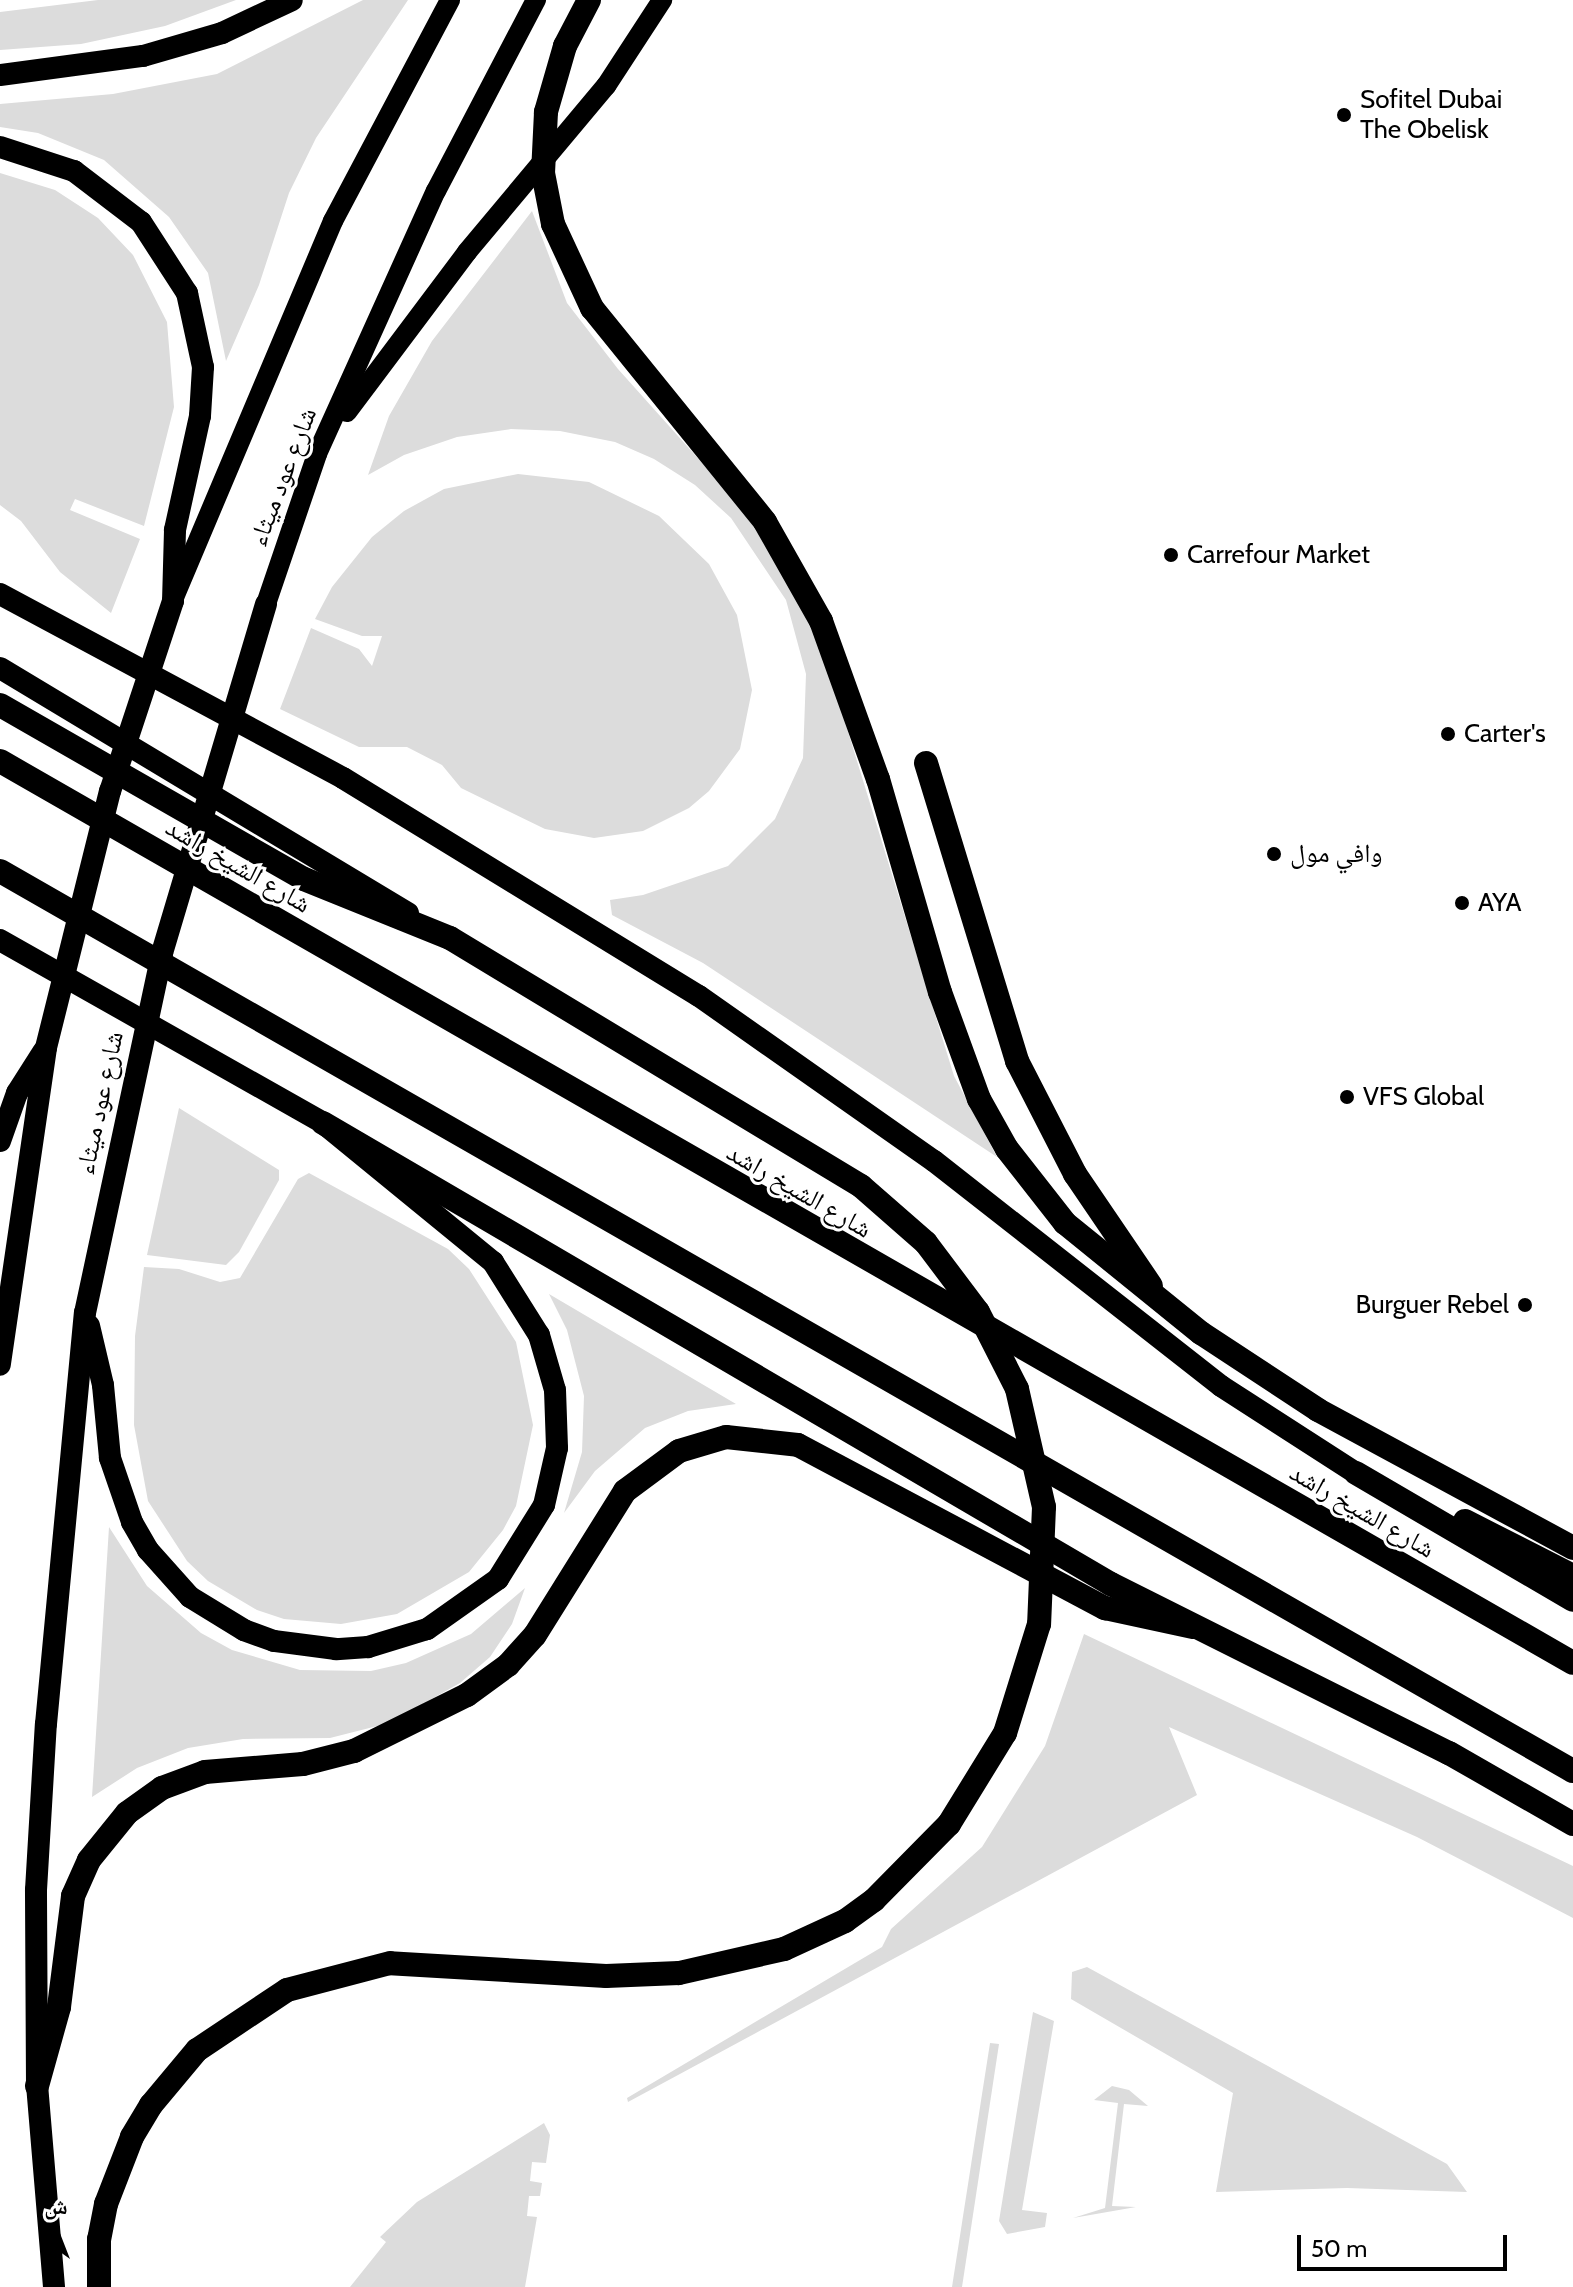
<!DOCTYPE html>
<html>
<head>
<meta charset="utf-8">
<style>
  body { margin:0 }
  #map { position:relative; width:1573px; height:2287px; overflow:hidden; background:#fff; font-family:Cabin,"Noto Naskh Arabic",sans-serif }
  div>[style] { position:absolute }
  .green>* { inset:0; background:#dcdcdc }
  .primary>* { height:20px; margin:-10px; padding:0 10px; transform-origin:10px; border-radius:10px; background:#000 }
  .trunk>* { height:22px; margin:-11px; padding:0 11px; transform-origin:11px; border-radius:11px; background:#000 }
  .motorway>* { height:24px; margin:-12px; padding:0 12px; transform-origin:12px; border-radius:12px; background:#000 }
  .dots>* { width:22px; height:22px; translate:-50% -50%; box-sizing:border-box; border:4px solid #fff; border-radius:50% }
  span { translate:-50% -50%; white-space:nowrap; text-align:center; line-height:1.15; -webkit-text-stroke:6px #fff; paint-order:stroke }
  .poi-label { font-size:26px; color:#000 }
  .left { translate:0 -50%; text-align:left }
  .right { translate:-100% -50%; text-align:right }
  .street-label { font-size:26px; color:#000 }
  .north { position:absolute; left:16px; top:2191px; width:80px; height:80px; -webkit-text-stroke:6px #fff; paint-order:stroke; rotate:0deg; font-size:22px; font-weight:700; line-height:32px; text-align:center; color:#000 }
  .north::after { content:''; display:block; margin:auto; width:28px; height:36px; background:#000; clip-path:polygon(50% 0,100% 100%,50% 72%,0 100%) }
  .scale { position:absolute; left:1297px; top:2235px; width:210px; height:36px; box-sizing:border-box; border:4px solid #000; border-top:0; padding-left:10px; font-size:24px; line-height:28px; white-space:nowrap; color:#000; -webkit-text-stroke:6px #fff; paint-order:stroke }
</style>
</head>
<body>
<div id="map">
  <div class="green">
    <div style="clip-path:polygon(98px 0,236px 0,165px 26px,81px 44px,0 50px,0 12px)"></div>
    <div style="clip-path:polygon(363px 0,408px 0,316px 138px,289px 193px,259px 285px,226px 361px,208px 273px,169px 217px,104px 160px,38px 133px,0 127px,0 104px,113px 94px,217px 74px)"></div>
    <div style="clip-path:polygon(0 173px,55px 190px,98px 218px,133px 255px,167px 322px,174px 407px,144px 526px,75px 499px,70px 510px,140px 539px,111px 613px,60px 572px,21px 521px,0 505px)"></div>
    <div style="clip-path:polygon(532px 211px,567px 303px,618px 369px,738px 503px,813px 618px,954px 1076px,997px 1157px,703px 963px,612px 915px,610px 900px,643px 895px,728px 866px,775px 819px,803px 758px,806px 674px,786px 600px,731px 518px,695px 485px,654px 459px,615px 442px,560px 431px,511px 429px,457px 437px,404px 455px,368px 475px,389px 416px,432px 341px)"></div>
    <div style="clip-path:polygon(518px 474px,589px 482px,659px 516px,709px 564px,737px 615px,752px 690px,740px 749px,709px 791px,689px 808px,643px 831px,594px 838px,545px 829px,461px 788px,442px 765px,407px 747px,359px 747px,280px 709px,311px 628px,359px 649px,372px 666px,382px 636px,362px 636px,315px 619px,332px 587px,372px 537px,404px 511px,444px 489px)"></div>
    <div style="clip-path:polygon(179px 1108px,279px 1170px,279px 1180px,239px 1252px,226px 1265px,147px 1255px)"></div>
    <div style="clip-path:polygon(309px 1173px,448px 1249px,469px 1269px,516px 1342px,533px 1425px,516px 1506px,503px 1530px,469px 1572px,397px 1614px,341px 1624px,284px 1619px,257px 1610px,208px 1581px,187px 1561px,148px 1501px,134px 1425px,135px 1336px,144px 1267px,179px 1269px,220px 1282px,240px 1278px,298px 1179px)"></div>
    <div style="clip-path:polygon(549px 1294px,736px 1404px,688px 1411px,645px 1428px,595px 1471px,564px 1513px,582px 1452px,584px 1396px,567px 1330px)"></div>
    <div style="clip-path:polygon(109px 1527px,147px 1586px,201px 1633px,232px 1650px,300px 1670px,371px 1671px,406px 1663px,471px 1634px,525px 1588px,512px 1624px,490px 1657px,460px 1683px,389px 1723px,330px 1738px,243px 1739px,188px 1748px,137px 1768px,92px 1797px)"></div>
    <div style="clip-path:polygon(1084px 1634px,1573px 1866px,1573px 1918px,1417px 1837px,1169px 1727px,1197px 1795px,628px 2102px,627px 2098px,882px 1947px,891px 1929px,982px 1847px,1045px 1746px)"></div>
    <div style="clip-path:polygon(1087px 1967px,1447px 2164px,1467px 2192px,1347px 2188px,1216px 2192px,1233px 2093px,1071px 1999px,1072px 1972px)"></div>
    <div style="clip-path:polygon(1033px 2012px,1054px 2021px,1022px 2210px,1047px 2213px,1045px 2227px,1007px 2234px,999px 2221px)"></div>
    <div style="clip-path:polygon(990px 2043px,999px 2044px,962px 2287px,952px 2287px)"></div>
    <div style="clip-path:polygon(1112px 2086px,1129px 2090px,1148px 2106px,1124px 2104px,1112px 2206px,1136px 2207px,1073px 2218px,1105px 2208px,1118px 2103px,1094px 2100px)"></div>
    <div style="clip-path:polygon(544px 2123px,550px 2135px,546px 2163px,532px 2162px,530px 2181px,542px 2183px,540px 2196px,529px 2196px,527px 2216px,537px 2217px,525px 2287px,350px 2287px,386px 2242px,380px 2237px,417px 2202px)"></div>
  </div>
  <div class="primary">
    <div style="left:347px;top:412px;width:200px;rotate:-53.1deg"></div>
    <div style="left:467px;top:252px;width:217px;rotate:-50.1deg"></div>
    <div style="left:606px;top:86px;width:103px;rotate:-56.9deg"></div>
    <div style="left:175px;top:595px;width:406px;rotate:-67.1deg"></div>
    <div style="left:333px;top:221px;width:250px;rotate:-62.1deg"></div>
    <div style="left:266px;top:604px;width:158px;rotate:-71.2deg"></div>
    <div style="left:317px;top:454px;width:289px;rotate:-65.7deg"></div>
    <div style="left:436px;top:191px;width:216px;rotate:-62.4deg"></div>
  </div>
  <div class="trunk">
    <div style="left:0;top:75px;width:144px;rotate:-7.6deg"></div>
    <div style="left:143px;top:56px;width:82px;rotate:-16.2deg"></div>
    <div style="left:222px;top:33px;width:77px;rotate:-25.2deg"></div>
    <div style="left:0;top:147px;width:78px;rotate:18deg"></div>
    <div style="left:74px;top:171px;width:84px;rotate:37.3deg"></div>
    <div style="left:141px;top:222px;width:85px;rotate:57.1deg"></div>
    <div style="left:187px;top:293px;width:76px;rotate:77.8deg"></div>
    <div style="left:203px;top:367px;width:49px;rotate:93.5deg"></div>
    <div style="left:200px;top:416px;width:117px;rotate:102.4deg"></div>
    <div style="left:175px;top:530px;width:71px;rotate:91.6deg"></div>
    <div style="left:173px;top:601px;width:200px;rotate:108.3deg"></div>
    <div style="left:110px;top:791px;width:265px;rotate:104deg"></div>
    <div style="left:46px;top:1048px;width:320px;rotate:98.3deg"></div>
    <div style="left:0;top:594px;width:389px;rotate:28.2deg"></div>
    <div style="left:343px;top:778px;width:417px;rotate:31.5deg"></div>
    <div style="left:699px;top:996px;width:287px;rotate:35.1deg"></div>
    <div style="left:934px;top:1161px;width:365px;rotate:38.1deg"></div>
    <div style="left:1221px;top:1386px;width:161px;rotate:32.8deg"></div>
    <div style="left:0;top:668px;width:476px;rotate:31deg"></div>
    <div style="left:0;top:940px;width:371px;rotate:29.5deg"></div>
    <div style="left:323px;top:1123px;width:220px;rotate:39.3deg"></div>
    <div style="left:493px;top:1262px;width:86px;rotate:57.8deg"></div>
    <div style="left:539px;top:1335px;width:57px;rotate:73.8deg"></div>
    <div style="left:555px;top:1390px;width:58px;rotate:88deg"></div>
    <div style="left:557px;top:1448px;width:58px;rotate:102.8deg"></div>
    <div style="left:544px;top:1505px;width:87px;rotate:121.9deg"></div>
    <div style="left:498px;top:1579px;width:87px;rotate:144.8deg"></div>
    <div style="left:427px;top:1629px;width:62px;rotate:163deg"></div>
    <div style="left:368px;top:1647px;width:32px;rotate:176deg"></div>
    <div style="left:336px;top:1649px;width:63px;rotate:-172.6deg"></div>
    <div style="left:274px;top:1641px;width:32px;rotate:-160deg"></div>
    <div style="left:244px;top:1630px;width:63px;rotate:-148.6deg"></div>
    <div style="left:190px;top:1597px;width:63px;rotate:-131.8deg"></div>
    <div style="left:148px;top:1550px;width:32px;rotate:-120deg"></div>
    <div style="left:132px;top:1522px;width:68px;rotate:-109deg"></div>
    <div style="left:110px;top:1458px;width:73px;rotate:-95.5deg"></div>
    <div style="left:103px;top:1385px;width:61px;rotate:-103.3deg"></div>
    <div style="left:0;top:1141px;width:51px;rotate:-70.5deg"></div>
    <div style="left:17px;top:1093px;width:49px;rotate:-57.6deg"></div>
    <div style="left:54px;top:2287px;width:202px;rotate:-94.8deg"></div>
    <div style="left:37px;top:2086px;width:196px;rotate:-90.3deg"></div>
    <div style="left:36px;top:1890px;width:166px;rotate:-86.6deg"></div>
    <div style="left:46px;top:1724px;width:413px;rotate:-84.6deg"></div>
    <div style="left:85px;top:1313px;width:368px;rotate:-77.9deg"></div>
    <div style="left:162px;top:953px;width:364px;rotate:-73.4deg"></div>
  </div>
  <div class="motorway">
    <div style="left:589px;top:0;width:52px;rotate:117.6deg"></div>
    <div style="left:565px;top:46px;width:69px;rotate:106.1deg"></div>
    <div style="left:546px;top:112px;width:61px;rotate:92.8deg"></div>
    <div style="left:543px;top:173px;width:52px;rotate:78.9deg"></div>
    <div style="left:553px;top:224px;width:93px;rotate:65.1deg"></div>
    <div style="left:592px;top:308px;width:275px;rotate:51deg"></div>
    <div style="left:765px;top:522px;width:114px;rotate:60.5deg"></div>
    <div style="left:821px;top:621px;width:168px;rotate:70.2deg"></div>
    <div style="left:878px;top:779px;width:222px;rotate:73.8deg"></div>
    <div style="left:940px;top:992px;width:114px;rotate:70deg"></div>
    <div style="left:979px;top:1099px;width:57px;rotate:60.8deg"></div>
    <div style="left:1007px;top:1149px;width:94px;rotate:51.9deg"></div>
    <div style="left:1065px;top:1223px;width:175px;rotate:39deg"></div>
    <div style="left:1201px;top:1333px;width:140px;rotate:33.3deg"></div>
    <div style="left:1318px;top:1410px;width:290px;rotate:28.4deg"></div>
    <div style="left:0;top:705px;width:350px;rotate:29.8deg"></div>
    <div style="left:304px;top:879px;width:157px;rotate:22deg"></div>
    <div style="left:450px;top:938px;width:480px;rotate:31.1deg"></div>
    <div style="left:861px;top:1186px;width:86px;rotate:41.2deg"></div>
    <div style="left:926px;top:1243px;width:86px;rotate:53deg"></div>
    <div style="left:978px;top:1312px;width:86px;rotate:63.1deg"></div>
    <div style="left:1017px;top:1389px;width:121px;rotate:77.1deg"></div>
    <div style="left:1044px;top:1507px;width:117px;rotate:92.4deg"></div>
    <div style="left:1039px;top:1624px;width:114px;rotate:107.3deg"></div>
    <div style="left:1005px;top:1733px;width:107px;rotate:121.6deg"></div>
    <div style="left:949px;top:1824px;width:107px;rotate:134.6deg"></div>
    <div style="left:874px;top:1900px;width:36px;rotate:144deg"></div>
    <div style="left:845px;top:1921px;width:67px;rotate:155.3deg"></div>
    <div style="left:784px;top:1949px;width:108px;rotate:167.1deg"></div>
    <div style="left:679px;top:1973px;width:73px;rotate:177.6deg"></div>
    <div style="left:606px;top:1976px;width:216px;rotate:-176.6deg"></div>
    <div style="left:390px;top:1963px;width:106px;rotate:165.3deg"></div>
    <div style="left:287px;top:1990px;width:108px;rotate:146.3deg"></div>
    <div style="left:197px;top:2050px;width:72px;rotate:129.9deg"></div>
    <div style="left:151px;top:2105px;width:37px;rotate:121deg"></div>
    <div style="left:132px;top:2137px;width:72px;rotate:111.2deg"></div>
    <div style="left:106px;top:2204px;width:36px;rotate:101deg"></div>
    <div style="left:99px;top:2239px;width:48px;rotate:90deg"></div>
    <div style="left:0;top:761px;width:1813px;rotate:29.83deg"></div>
    <div style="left:926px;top:763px;width:312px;rotate:73deg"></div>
    <div style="left:1017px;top:1061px;width:127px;rotate:62.8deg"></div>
    <div style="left:1075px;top:1174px;width:135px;rotate:55.8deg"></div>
    <div style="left:0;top:871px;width:1812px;rotate:29.78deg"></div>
    <div style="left:323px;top:1123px;width:913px;rotate:30.33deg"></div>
    <div style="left:1111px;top:1584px;width:378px;rotate:26.6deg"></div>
    <div style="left:1449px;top:1753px;width:143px;rotate:29.8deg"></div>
    <div style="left:1356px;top:1473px;width:251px;rotate:30.3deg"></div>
    <div style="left:1465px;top:1521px;width:121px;rotate:27deg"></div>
    <div style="left:37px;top:2086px;width:82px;rotate:-74.4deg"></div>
    <div style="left:59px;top:2007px;width:112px;rotate:-82.8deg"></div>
    <div style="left:73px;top:1896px;width:39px;rotate:-66deg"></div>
    <div style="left:89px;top:1860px;width:60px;rotate:-51deg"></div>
    <div style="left:127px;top:1813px;width:43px;rotate:-35.5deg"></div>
    <div style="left:162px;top:1788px;width:46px;rotate:-20.4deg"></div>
    <div style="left:205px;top:1772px;width:98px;rotate:-4.7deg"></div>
    <div style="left:303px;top:1764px;width:53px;rotate:-14.3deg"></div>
    <div style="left:354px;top:1751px;width:126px;rotate:-26.4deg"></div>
    <div style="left:467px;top:1695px;width:51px;rotate:-36.2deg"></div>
    <div style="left:508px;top:1665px;width:40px;rotate:-48deg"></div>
    <div style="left:535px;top:1635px;width:170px;rotate:-58deg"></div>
    <div style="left:625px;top:1491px;width:67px;rotate:-36.5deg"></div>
    <div style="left:679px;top:1451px;width:49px;rotate:-16.6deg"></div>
    <div style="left:726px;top:1437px;width:72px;rotate:6.3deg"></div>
    <div style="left:798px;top:1445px;width:348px;rotate:28deg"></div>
    <div style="left:1105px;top:1608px;width:90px;rotate:12.2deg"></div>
  </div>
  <div class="dots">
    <div style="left:1344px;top:115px;background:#000"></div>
    <div style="left:1171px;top:555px;background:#000"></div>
    <div style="left:1448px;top:734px;background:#000"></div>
    <div style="left:1274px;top:854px;background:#000"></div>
    <div style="left:1462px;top:903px;background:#000"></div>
    <div style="left:1347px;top:1097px;background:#000"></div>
    <div style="left:1525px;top:1305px;background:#000"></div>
  </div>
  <div class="poi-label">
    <span class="left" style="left:1360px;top:115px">Sofitel Dubai<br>The Obelisk</span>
    <span class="left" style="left:1187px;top:555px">Carrefour Market</span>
    <span class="left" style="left:1464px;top:734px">Carter's</span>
    <span class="left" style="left:1290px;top:854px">وافي مول</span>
    <span class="left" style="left:1478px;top:903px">AYA</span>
    <span class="left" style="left:1363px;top:1097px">VFS Global</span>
    <span class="right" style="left:1509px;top:1305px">Burguer Rebel</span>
  </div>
  <div class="street-label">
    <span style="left:283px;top:477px;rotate:-69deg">شارع عود ميثاء</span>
    <span style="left:238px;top:866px;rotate:30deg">شارع الشيخ راشد</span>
    <span style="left:100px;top:1103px;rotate:-78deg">شارع عود ميثاء</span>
    <span style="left:799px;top:1191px;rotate:30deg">شارع الشيخ راشد</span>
    <span style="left:1362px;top:1511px;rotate:30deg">شارع الشيخ راشد</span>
  </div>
  <div class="north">ش</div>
  <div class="scale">50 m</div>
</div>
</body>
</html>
